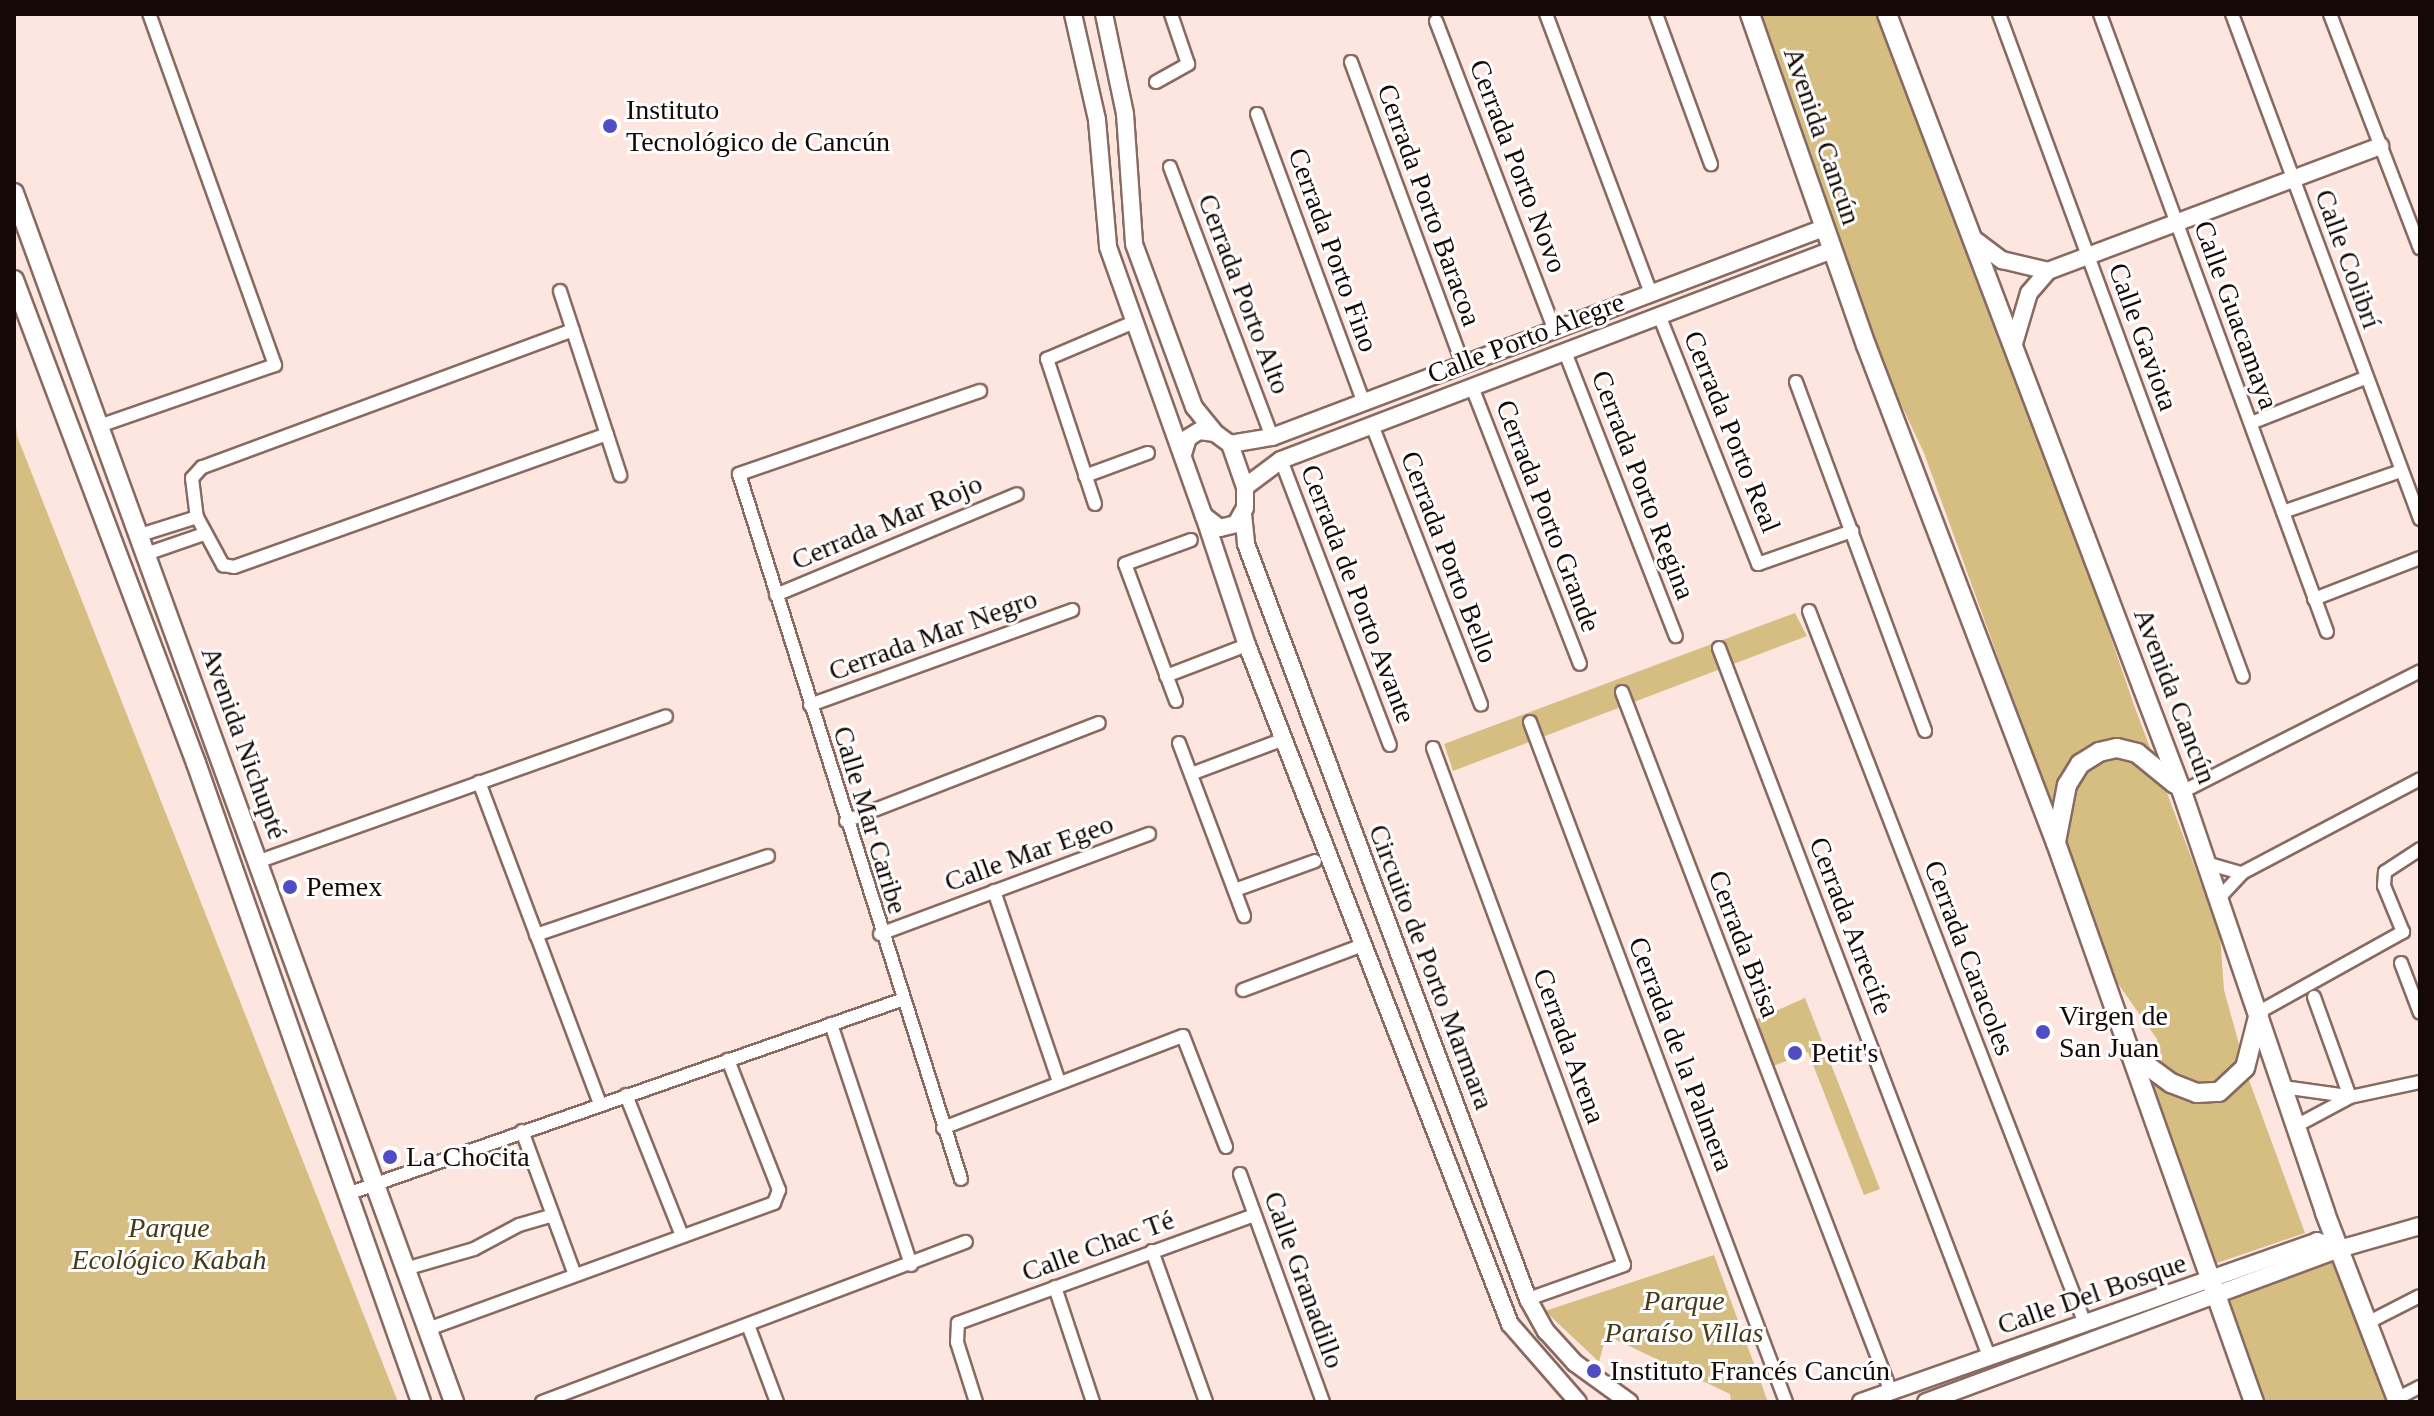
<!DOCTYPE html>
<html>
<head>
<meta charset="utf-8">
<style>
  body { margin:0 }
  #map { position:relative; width:2434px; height:1416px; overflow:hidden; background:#fce6df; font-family:Georgia,serif }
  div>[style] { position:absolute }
  .green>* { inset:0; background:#d6bd82 }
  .roads { filter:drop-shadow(2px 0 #886a60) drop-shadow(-2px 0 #886a60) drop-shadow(0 2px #886a60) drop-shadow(0 -2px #886a60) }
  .street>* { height:12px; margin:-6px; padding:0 6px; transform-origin:6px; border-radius:6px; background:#fff }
  .secondary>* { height:16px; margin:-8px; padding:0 8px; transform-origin:8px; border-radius:8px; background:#fff }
  .primary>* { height:18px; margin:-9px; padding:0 9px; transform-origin:9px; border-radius:9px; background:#fff }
  .dots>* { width:22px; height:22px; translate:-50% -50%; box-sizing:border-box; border:4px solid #fff; border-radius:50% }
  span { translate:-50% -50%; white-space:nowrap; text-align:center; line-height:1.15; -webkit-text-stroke:6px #fff; paint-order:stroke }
  .poi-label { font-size:28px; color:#140906 }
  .left { translate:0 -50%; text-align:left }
  .street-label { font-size:28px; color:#140906 }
  .park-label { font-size:28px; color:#483a17; font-style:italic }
  .frame { position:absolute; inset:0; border:16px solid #140906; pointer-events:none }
</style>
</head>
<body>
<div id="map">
  <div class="green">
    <div style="clip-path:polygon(1751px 14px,1887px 14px,1993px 295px,2134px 705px,2220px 934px,2224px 990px,2249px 1080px,2305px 1233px,2217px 1263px,2151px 1081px,2164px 1093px,2157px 1039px,2114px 978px,1924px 453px,1843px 281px)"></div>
    <div style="clip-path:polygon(14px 406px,17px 436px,398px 1402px,14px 1402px)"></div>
    <div style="clip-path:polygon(1795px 613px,1807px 636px,1453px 771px,1444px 744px)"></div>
    <div style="clip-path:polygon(1805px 998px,1880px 1189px,1864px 1195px,1808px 1052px,1771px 1067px,1755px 1020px)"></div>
    <div style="clip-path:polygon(2339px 1249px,2398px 1402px,2255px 1402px,2216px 1298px)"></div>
    <div style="clip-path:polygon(1714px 1255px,1768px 1402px,1731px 1402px,1730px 1394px,1606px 1335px,1599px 1362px,1545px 1311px)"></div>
  </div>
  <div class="roads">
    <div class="street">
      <div style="left:1546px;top:14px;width:296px;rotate:69.4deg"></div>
      <div style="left:1656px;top:14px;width:160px;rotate:69.9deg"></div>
      <div style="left:1999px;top:14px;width:706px;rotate:69.8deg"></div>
      <div style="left:2100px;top:14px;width:658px;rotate:69.83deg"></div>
      <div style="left:2232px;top:14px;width:539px;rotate:69.58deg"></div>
      <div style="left:2330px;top:14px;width:251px;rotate:69deg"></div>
      <div style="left:1436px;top:21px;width:329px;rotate:69deg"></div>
      <div style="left:1351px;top:62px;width:323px;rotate:69.7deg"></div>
      <div style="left:1156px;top:82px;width:37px;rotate:-29deg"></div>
      <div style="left:1188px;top:64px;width:53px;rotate:-108.8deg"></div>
      <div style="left:1257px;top:114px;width:308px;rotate:69.7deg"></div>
      <div style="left:1170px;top:167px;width:289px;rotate:69.3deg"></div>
      <div style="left:560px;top:291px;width:194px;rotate:71.9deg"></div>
      <div style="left:1659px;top:315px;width:268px;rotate:68.3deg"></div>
      <div style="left:1758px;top:564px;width:100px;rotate:-19.3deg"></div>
      <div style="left:573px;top:330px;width:395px;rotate:159.7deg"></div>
      <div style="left:202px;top:467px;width:15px;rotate:132deg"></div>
      <div style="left:192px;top:478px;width:39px;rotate:83deg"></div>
      <div style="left:197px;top:517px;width:55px;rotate:61.6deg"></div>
      <div style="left:223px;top:565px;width:11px;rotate:10deg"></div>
      <div style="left:234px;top:567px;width:396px;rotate:-19.6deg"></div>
      <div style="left:1565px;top:352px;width:305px;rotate:68.7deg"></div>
      <div style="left:1796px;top:382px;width:372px;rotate:69.7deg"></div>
      <div style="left:1472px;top:387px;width:297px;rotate:68.7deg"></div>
      <div style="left:2251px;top:423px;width:123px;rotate:-21.5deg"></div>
      <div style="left:1372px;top:425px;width:300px;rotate:68.7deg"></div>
      <div style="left:99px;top:426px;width:186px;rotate:-19.1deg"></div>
      <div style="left:275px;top:365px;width:373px;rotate:-109.7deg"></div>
      <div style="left:1281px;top:460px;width:305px;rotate:69.1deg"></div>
      <div style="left:1085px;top:476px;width:67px;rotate:-20.1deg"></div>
      <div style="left:1095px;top:504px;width:153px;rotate:-108.3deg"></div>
      <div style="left:1047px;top:359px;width:95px;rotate:-23deg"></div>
      <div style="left:2283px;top:512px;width:125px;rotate:-19.2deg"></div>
      <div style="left:140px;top:535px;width:60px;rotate:-17.5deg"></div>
      <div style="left:146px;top:554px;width:61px;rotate:-19deg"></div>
      <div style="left:776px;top:595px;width:261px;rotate:-22.7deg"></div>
      <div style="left:2314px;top:599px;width:114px;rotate:-21.1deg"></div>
      <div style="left:1809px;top:611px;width:761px;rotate:68.83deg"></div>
      <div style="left:1719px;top:648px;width:758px;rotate:69.13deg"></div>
      <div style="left:1166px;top:676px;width:87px;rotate:-20.9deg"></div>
      <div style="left:1622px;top:692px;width:750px;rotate:68.98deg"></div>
      <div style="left:1176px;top:701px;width:146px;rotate:-110.4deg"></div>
      <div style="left:1125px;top:564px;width:70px;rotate:-20deg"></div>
      <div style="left:810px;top:705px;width:279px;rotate:-19.9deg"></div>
      <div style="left:1530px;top:722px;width:727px;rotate:69.37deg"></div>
      <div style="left:1179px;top:743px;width:185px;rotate:69.4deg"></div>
      <div style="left:1433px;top:748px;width:551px;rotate:69.72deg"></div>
      <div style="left:1624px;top:1265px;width:102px;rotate:160.5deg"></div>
      <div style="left:1191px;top:774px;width:99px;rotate:-20.6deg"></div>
      <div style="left:479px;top:782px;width:344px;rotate:69.4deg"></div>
      <div style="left:2182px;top:792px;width:267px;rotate:-26.9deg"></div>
      <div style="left:846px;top:821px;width:271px;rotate:-21.2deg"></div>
      <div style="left:257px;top:862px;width:434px;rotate:-19.6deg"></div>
      <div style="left:2206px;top:863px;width:37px;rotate:16deg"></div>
      <div style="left:1235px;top:890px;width:85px;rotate:-19.9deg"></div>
      <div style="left:994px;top:891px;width:202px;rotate:71.2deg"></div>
      <div style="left:2219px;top:898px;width:34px;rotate:-47deg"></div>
      <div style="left:2242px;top:873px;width:201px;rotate:-27.8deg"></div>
      <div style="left:880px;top:934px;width:287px;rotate:-20.4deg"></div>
      <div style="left:536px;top:935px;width:245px;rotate:-18.8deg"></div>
      <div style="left:2401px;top:963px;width:53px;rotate:69.2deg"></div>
      <div style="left:1243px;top:990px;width:128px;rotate:-20.6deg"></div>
      <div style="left:2314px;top:997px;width:106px;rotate:70.2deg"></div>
      <div style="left:2259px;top:1012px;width:165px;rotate:-29.1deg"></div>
      <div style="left:2403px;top:932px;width:50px;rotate:-112.4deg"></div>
      <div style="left:2384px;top:886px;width:14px;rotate:-86deg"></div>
      <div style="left:2385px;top:872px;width:42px;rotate:-33.3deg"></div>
      <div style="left:831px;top:1024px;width:254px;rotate:71.6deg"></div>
      <div style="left:2283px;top:1087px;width:65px;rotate:8deg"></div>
      <div style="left:626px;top:1095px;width:152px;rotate:68.3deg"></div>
      <div style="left:2296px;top:1126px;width:61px;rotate:-28.2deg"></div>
      <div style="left:2350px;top:1097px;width:72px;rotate:-12.1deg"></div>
      <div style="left:943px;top:1128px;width:257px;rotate:-21deg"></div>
      <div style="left:1183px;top:1036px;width:119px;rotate:68.8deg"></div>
      <div style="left:522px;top:1131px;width:153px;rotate:69.8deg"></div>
      <div style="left:1240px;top:1174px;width:243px;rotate:70deg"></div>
      <div style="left:961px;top:1179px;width:739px;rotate:-107.48deg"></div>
      <div style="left:739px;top:474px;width:255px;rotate:-19deg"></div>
      <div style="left:350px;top:1193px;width:584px;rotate:-19.3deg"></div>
      <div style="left:1152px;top:1251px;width:160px;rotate:70.3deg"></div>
      <div style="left:405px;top:1269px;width:72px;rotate:-16.2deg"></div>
      <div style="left:474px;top:1249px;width:51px;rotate:-28.1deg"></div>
      <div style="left:519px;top:1225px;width:35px;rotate:-16deg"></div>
      <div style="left:1055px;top:1287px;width:121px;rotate:71.7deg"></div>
      <div style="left:2367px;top:1323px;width:59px;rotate:-27deg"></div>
      <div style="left:748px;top:1325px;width:82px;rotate:69.4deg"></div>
      <div style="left:428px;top:1329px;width:368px;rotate:-20deg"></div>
      <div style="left:774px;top:1203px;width:14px;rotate:-69deg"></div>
      <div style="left:779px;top:1190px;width:140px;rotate:-111.4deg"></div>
      <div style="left:2396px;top:1399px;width:27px;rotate:-27deg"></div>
      <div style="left:542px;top:1402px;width:453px;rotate:-20.7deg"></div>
      <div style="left:976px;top:1402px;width:63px;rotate:-107.6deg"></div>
      <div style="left:957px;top:1342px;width:19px;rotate:-87deg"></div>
      <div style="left:958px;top:1323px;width:315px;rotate:-20deg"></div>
    </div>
    <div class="secondary">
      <div style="left:1073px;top:14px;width:109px;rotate:77.2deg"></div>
      <div style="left:1097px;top:120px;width:127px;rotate:85deg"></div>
      <div style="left:1108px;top:247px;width:286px;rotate:70.4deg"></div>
      <div style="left:1204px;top:516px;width:20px;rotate:37deg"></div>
      <div style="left:1220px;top:528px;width:16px;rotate:-14deg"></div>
      <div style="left:1236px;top:524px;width:18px;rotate:-61deg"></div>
      <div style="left:1245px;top:508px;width:21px;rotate:-90deg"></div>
      <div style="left:1245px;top:487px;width:46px;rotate:-109.2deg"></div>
      <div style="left:1230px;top:444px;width:19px;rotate:-144deg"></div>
      <div style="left:1215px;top:433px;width:16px;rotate:-173deg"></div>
      <div style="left:1199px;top:431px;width:13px;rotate:148deg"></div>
      <div style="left:1188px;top:438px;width:17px;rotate:107deg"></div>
      <div style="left:1104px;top:14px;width:102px;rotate:78.1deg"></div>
      <div style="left:1125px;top:114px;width:130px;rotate:86deg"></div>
      <div style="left:1134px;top:244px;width:174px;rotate:69.8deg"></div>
      <div style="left:1194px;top:407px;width:33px;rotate:51deg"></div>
      <div style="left:1971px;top:237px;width:39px;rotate:37deg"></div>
      <div style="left:2002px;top:260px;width:47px;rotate:13.4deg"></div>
      <div style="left:2013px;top:347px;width:56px;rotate:-73.5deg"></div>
      <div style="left:2029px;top:293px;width:29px;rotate:-49deg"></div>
      <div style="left:2048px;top:271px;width:355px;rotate:-20.6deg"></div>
      <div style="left:1230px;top:444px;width:43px;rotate:-9.5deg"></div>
      <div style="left:1272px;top:437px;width:590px;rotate:-20.74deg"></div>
      <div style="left:1245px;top:487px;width:45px;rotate:-36.9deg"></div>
      <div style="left:1281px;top:460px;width:590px;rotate:-20.86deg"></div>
      <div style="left:1243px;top:514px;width:30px;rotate:84deg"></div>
      <div style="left:1246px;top:544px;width:806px;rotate:69.52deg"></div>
      <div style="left:1528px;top:1299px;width:37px;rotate:61deg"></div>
      <div style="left:1546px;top:1331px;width:43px;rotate:47.8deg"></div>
      <div style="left:1575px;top:1363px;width:67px;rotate:35.8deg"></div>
      <div style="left:1204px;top:516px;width:136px;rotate:71.6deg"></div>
      <div style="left:1247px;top:645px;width:728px;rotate:68.83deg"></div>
      <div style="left:1510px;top:1324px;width:103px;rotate:48.9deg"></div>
      <div style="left:1861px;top:1402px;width:484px;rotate:-19.4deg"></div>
      <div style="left:2317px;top:1241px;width:23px;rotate:20deg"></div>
      <div style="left:1926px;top:1402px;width:440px;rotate:-20.3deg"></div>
      <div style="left:2339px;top:1249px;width:84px;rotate:-15.9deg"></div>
    </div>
    <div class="primary">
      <div style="left:1750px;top:14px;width:351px;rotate:70.7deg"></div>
      <div style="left:1866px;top:345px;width:533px;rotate:69.12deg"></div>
      <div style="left:2056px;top:843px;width:593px;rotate:70.5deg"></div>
      <div style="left:1887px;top:14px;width:832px;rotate:69.23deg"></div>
      <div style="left:2182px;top:792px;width:445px;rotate:71.2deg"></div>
      <div style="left:2325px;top:1213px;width:203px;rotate:68.9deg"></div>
      <div style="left:14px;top:193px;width:1287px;rotate:70deg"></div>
      <div style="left:14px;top:280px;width:516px;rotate:69.35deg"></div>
      <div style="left:196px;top:763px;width:677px;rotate:70.6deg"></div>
      <div style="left:2056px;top:842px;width:58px;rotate:-79.1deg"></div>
      <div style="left:2067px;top:785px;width:25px;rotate:-58deg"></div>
      <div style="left:2080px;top:764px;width:22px;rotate:-32deg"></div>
      <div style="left:2099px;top:752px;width:18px;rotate:-13deg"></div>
      <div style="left:2117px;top:748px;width:21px;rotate:14deg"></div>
      <div style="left:2137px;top:753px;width:49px;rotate:39.2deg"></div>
      <div style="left:2130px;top:1053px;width:51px;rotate:36.2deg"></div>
      <div style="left:2171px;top:1083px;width:28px;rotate:21deg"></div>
      <div style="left:2197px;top:1093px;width:22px;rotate:-3deg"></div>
      <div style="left:2219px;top:1092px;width:35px;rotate:-43deg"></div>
      <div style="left:2245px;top:1068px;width:57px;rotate:-75.7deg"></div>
    </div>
  </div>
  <div class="dots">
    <div style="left:610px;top:126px;background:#504dc4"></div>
    <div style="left:290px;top:887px;background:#504dc4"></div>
    <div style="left:2043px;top:1032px;background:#504dc4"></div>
    <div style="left:1795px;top:1053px;background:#504dc4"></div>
    <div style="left:390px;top:1157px;background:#504dc4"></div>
    <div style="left:1594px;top:1371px;background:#504dc4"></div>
  </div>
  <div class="poi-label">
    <span class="left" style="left:626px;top:126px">Instituto<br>Tecnológico de Cancún</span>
    <span class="left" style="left:306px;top:887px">Pemex</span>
    <span class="left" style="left:2059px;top:1032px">Virgen de<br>San Juan</span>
    <span class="left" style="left:1811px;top:1053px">Petit's</span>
    <span class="left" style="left:406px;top:1157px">La Chocita</span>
    <span class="left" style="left:1610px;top:1371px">Instituto Francés Cancún</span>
  </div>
  <div class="street-label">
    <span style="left:1822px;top:136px;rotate:71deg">Avenida Cancún</span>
    <span style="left:1518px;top:166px;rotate:69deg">Cerrada Porto Novo</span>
    <span style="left:1429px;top:205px;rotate:70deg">Cerrada Porto Baracoa</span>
    <span style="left:1333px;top:250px;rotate:70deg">Cerrada Porto Fino</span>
    <span style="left:2348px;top:259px;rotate:70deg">Calle Colibrí</span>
    <span style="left:1244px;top:294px;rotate:69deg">Cerrada Porto Alto</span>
    <span style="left:2236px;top:315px;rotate:70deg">Calle Guacamaya</span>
    <span style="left:2143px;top:337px;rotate:70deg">Calle Gaviota</span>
    <span style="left:1526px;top:338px;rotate:-21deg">Calle Porto Alegre</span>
    <span style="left:1732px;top:432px;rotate:68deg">Cerrada Porto Real</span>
    <span style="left:1643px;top:485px;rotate:69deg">Cerrada Porto Regina</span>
    <span style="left:1548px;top:516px;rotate:69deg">Cerrada Porto Grande</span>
    <span style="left:887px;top:522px;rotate:-23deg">Cerrada Mar Rojo</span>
    <span style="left:1449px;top:557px;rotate:69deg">Cerrada Porto Bello</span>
    <span style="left:1358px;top:594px;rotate:69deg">Cerrada de Porto Avante</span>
    <span style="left:933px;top:635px;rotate:-20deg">Cerrada Mar Negro</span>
    <span style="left:2175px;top:696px;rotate:69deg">Avenida Cancún</span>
    <span style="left:244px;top:743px;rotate:70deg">Avenida Nichupté</span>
    <span style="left:870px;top:820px;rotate:73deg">Calle Mar Caribe</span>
    <span style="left:1029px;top:853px;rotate:-20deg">Calle Mar Egeo</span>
    <span style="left:1851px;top:926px;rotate:69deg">Cerrada Arrecife</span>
    <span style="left:1744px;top:944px;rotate:69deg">Cerrada Brisa</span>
    <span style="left:1969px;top:958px;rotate:69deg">Cerrada Caracoles</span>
    <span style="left:1431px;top:967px;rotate:69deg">Circuito de Porto Marmara</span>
    <span style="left:1569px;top:1046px;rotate:70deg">Cerrada Arena</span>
    <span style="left:1681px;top:1054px;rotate:69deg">Cerrada de la Palmera</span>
    <span style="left:1098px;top:1246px;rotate:-20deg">Calle Chac Té</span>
    <span style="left:1304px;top:1280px;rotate:70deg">Calle Granadillo</span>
    <span style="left:2092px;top:1294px;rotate:-19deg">Calle Del Bosque</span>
  </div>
  <div class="park-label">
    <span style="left:169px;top:1244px">Parque<br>Ecológico Kabah</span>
    <span style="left:1684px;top:1317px">Parque<br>Paraíso Villas</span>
  </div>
  <div class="frame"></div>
</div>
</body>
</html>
